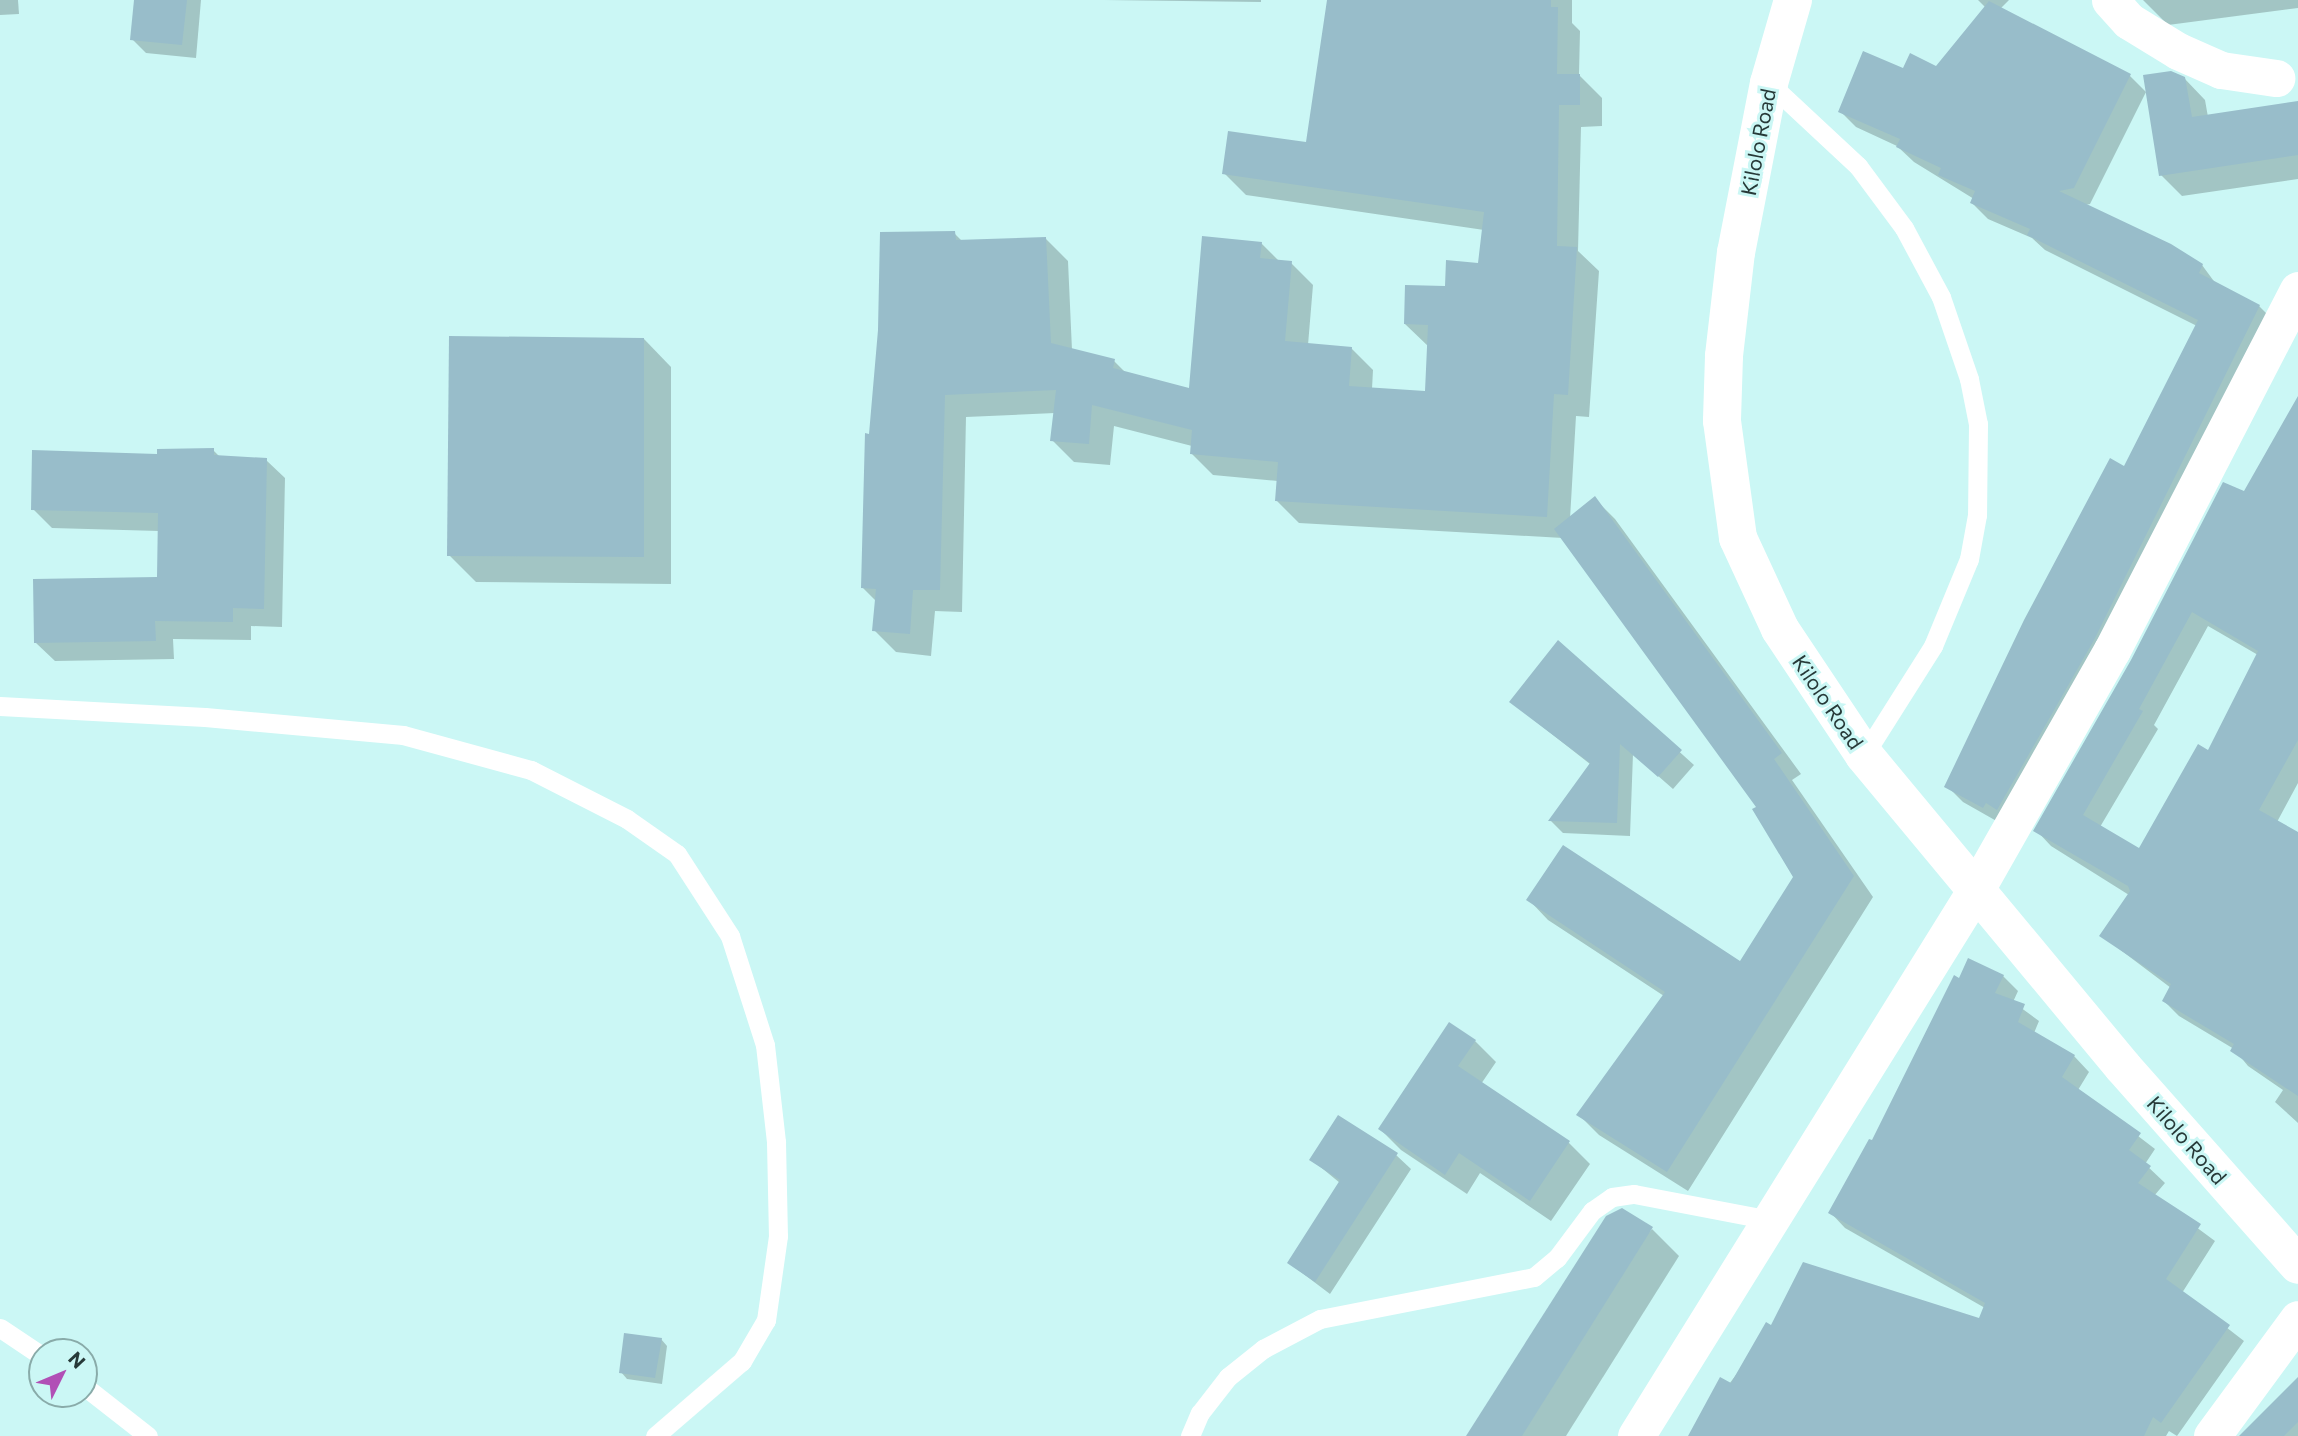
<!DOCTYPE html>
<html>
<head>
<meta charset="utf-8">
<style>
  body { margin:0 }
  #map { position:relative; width:2298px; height:1436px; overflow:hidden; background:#cbf7f5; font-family:Commissioner,sans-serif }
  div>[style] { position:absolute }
  .shadow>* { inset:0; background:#0003 }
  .building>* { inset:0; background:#98bdca }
  .lane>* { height:19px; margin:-9.5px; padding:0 9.5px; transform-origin:9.5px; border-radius:9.5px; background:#fff }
  .street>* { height:37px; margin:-18.5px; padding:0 18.5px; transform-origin:18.5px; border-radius:18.5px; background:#fff }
  .secondary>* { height:38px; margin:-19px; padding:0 19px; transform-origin:19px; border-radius:19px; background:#fff }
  span { translate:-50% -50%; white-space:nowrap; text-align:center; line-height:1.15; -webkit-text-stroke:6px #cbf7f5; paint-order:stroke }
  .street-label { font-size:21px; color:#273938 }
  .north { position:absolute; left:28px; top:1338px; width:70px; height:70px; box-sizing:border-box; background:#cbf7f5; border:2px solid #89aba9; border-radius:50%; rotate:47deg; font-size:19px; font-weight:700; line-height:28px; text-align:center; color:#273938 }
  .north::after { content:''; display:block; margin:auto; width:24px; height:32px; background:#b14fb6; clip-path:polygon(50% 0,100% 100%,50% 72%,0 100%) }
</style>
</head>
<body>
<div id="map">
  <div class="shadow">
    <div style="clip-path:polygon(0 0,18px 0,19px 14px,0 15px)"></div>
    <div style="clip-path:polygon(136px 0,201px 0,196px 58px,146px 53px,132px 39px)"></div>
    <div style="clip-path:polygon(1104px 0,1261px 0,1261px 2px)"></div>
    <div style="clip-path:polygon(1329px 0,1572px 0,1572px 23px,1580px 31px,1579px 75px,1602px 98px,1602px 126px,1581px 127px,1578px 251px,1599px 271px,1589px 417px,1576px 416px,1570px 519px,1595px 499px,1615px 519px,1801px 774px,1792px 780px,1873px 897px,1688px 1191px,1599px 1135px,1579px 1115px,1664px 996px,1548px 920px,1529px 900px,1741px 964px,1795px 877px,1758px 807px,1563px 538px,1299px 523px,1277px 501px,1278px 481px,1213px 475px,1191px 453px,1192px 446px,1114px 426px,1110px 465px,1074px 462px,1052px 440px,1055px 413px,966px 417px,962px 612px,935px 611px,931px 656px,896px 652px,874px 630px,876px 601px,863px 588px,871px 435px,954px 233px,963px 242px,1046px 239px,1068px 261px,1072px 350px,1114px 361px,1127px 374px,1191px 390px,1261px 243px,1279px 261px,1291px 263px,1313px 285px,1308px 345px,1351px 348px,1373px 370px,1372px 389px,1427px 393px,1429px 347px,1405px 324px,1480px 265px,1484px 230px,1246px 195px,1224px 173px,1308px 144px)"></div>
    <div style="clip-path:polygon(1978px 0,2009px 0,2000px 9px,2130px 76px,2146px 92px,2090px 204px,2085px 205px,2202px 265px,2216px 284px,2259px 306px,2275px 322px,2000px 823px,1963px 802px,1947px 786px,2125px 468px,2197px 326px,2045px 250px,2032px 238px,1988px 219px,1972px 203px,1974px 199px,1914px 162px,1897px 146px,1856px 127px,1840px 111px,1904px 71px,1936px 68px,1986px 8px)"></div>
    <div style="clip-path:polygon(2143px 0,2298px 0,2298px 8px,2168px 25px)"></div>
    <div style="clip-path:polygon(2184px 78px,2205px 100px,2208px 117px,2298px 103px,2298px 179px,2182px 196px,2161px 175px)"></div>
    <div style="clip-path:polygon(644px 339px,671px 367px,671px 584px,476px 582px,449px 555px)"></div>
    <div style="clip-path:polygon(evenodd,2298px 416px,2298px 783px,2277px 822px,2298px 834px,2298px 1123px,2275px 1102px,2283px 1090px,2248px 1066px,2234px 1049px,2179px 1016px,2164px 1001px,2171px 988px,2102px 936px,2129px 895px,2051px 846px,2036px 830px,2244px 493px,2298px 416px,2208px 626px,2258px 655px,2209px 753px,2140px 850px,2100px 827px,2158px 729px,2154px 725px,2208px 626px)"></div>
    <div style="clip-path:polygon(213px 450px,220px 457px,266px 460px,285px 478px,282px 627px,251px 626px,251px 640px,173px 639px,174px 659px,55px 661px,36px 643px,158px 579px,159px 531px,52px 528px,33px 509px,159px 455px)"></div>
    <div style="clip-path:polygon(1558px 642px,1694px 765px,1673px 789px,1633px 754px,1630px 836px,1563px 833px,1551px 821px,1590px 764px,1511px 702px)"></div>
    <div style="clip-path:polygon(2003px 976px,2018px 991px,2013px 1002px,2039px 1021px,2034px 1033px,2074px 1056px,2089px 1072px,2078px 1090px,2155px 1149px,2145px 1164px,2165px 1183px,2154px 1196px,2215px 1241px,2182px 1293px,2244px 1341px,2177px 1436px,2169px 1431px,2166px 1436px,1690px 1436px,1772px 1327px,1980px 1320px,1985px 1308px,1845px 1228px,1830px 1212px,1873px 1143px,1960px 980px)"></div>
    <div style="clip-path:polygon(1475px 1041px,1496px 1062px,1481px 1084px,1569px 1143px,1590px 1164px,1551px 1221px,1480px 1173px,1467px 1194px,1401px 1150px,1380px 1129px)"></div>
    <div style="clip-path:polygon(1396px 1155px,1411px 1169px,1330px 1294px,1289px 1263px,1340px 1183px,1312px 1160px)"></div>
    <div style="clip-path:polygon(1652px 1229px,1679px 1256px,1566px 1436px,1468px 1436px)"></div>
    <div style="clip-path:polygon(661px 1339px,667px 1346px,662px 1384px,627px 1379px,621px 1372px)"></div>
    <div style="clip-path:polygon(2298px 1379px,2298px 1436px,2248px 1436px)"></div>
  </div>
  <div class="building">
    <div style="clip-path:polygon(134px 0,187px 0,182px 45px,130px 40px)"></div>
    <div style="clip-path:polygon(1327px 0,1551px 0,1551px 7px,1558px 7px,1557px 74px,1580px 74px,1580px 105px,1559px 105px,1557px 246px,1577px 247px,1568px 395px,1554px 394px,1547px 517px,1275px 501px,1278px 462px,1190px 454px,1192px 430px,1092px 405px,1089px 444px,1050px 441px,1056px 390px,945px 395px,940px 590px,913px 590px,910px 634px,872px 631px,876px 589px,861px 588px,865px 433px,869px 434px,878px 330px,880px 232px,955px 231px,956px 240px,1046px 237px,1051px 343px,1115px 359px,1113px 368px,1189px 388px,1202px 236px,1262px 242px,1260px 258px,1292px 261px,1285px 341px,1352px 347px,1349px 386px,1425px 391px,1428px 325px,1404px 324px,1405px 285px,1445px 286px,1446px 260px,1478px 263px,1484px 212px,1222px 174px,1228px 131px,1306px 142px)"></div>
    <div style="clip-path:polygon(1989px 1px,2131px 74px,2074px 188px,2059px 191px,2171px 244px,2203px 264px,2199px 273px,2260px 305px,2094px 640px,1997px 810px,1986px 803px,1983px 808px,1944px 787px,2024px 620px,2110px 458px,2124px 466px,2198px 320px,2027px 235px,2030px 229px,1970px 203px,1975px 191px,1938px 175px,1941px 168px,1896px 147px,1900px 139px,1838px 112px,1863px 51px,1903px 68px,1910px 53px,1936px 66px)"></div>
    <div style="clip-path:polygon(2171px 71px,2185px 77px,2192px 117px,2298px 101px,2298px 155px,2159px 176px,2143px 75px)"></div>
    <div style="clip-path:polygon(449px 336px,644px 338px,644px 557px,447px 556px)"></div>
    <div style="clip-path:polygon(evenodd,2298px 396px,2298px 740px,2259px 810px,2298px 832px,2298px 1096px,2230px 1051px,2234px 1044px,2162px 1001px,2171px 984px,2099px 936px,2130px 891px,2128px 886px,2033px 831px,2131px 660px,2223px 482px,2244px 491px,2298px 396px,2192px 612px,2258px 651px,2208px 750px,2198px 744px,2139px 848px,2083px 815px,2143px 711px,2139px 709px,2192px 612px)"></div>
    <div style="clip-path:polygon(214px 448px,214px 455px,267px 458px,264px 609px,233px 608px,233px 622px,155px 621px,156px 641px,34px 643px,33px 579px,157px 577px,158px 513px,31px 510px,32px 450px,157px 454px,157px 449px)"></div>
    <div style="clip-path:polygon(1595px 496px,1782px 753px,1774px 759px,1854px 876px,1667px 1172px,1576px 1115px,1665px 992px,1526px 900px,1563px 845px,1740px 961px,1793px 877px,1752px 809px,1756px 807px,1554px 529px)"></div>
    <div style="clip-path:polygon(1558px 640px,1682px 750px,1658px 777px,1620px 744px,1617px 823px,1548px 821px,1590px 763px,1509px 702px)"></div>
    <div style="clip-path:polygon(1968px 958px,2004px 975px,1995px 993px,2025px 1004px,2018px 1022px,2075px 1055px,2062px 1077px,2141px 1133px,2129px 1150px,2151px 1166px,2138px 1183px,2201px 1224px,2166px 1279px,2230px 1325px,2161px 1423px,2153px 1417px,2144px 1436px,1688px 1436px,1720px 1377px,1731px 1383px,1766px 1322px,1771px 1325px,1803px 1262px,1979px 1318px,1985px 1303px,1828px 1213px,1869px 1139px,1872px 1140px,1954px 975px,1959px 978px)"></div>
    <div style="clip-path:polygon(1449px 1022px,1476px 1040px,1458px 1066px,1570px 1141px,1530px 1201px,1459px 1153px,1445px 1175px,1378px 1129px)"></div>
    <div style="clip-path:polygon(1338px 1115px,1398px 1153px,1315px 1282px,1287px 1263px,1340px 1180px,1309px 1160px)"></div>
    <div style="clip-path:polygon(1622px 1208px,1653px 1227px,1522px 1436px,1466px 1436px,1606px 1216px)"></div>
    <div style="clip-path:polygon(624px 1333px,662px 1338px,655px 1378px,619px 1373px)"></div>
    <div style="clip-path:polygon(2298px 1377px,2298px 1422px,2284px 1436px,2239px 1436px)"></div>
  </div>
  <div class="lane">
    <div style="left:1769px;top:83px;width:122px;rotate:43deg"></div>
    <div style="left:1858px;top:166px;width:77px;rotate:53.4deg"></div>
    <div style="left:1904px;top:228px;width:78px;rotate:61.8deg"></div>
    <div style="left:1941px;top:297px;width:87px;rotate:71.1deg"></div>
    <div style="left:1969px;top:379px;width:46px;rotate:78.7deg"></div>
    <div style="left:1978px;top:424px;width:91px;rotate:90.6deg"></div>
    <div style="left:1977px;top:515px;width:45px;rotate:100.3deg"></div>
    <div style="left:1969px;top:559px;width:94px;rotate:112.5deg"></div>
    <div style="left:1933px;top:646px;width:129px;rotate:122.3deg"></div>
    <div style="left:0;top:706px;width:205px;rotate:3.1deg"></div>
    <div style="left:205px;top:717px;width:199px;rotate:5.2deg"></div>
    <div style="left:403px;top:735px;width:133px;rotate:15.3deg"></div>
    <div style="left:531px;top:770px;width:108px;rotate:27deg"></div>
    <div style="left:627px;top:819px;width:61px;rotate:35deg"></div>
    <div style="left:677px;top:854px;width:98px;rotate:57.1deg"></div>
    <div style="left:730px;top:936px;width:114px;rotate:72.2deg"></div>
    <div style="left:765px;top:1045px;width:98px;rotate:83.5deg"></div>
    <div style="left:776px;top:1142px;width:94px;rotate:88.8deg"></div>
    <div style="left:778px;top:1236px;width:85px;rotate:98.1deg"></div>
    <div style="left:766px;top:1320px;width:48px;rotate:120.3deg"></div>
    <div style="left:742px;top:1361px;width:115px;rotate:139.2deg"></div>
    <div style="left:0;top:1328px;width:50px;rotate:33.7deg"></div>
    <div style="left:84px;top:1386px;width:81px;rotate:38deg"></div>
    <div style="left:1190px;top:1436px;width:25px;rotate:-67deg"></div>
    <div style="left:1200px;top:1413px;width:46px;rotate:-52.1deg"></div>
    <div style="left:1228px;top:1377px;width:45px;rotate:-38.7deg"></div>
    <div style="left:1263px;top:1349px;width:64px;rotate:-27.8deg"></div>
    <div style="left:1320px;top:1319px;width:218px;rotate:-11.1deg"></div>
    <div style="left:1534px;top:1277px;width:30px;rotate:-40deg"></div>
    <div style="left:1557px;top:1258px;width:59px;rotate:-53.3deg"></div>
    <div style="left:1592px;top:1211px;width:24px;rotate:-35deg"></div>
    <div style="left:1612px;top:1197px;width:22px;rotate:-8deg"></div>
    <div style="left:1634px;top:1194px;width:138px;rotate:10.8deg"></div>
  </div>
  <div class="street">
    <div style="left:2110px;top:0;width:28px;rotate:48deg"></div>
    <div style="left:2129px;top:21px;width:57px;rotate:31.5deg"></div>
    <div style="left:2178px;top:51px;width:47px;rotate:23.8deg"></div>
    <div style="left:2221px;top:70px;width:56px;rotate:8.3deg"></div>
    <div style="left:1636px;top:1436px;width:642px;rotate:-58.12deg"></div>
    <div style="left:1975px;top:891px;width:277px;rotate:-60.4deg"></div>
    <div style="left:2112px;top:650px;width:405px;rotate:-62.7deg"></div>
    <div style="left:2212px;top:1436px;width:145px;rotate:-53.7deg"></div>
  </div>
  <div class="secondary">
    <div style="left:1793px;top:0;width:86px;rotate:106.1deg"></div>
    <div style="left:1769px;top:83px;width:172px;rotate:101deg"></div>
    <div style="left:1736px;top:252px;width:105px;rotate:96.6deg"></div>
    <div style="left:1724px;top:356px;width:65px;rotate:91.8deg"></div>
    <div style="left:1722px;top:421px;width:118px;rotate:82.2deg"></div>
    <div style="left:1738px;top:538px;width:100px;rotate:65.2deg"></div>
    <div style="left:1780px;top:629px;width:151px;rotate:56.3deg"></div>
    <div style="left:1864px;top:755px;width:405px;rotate:50.3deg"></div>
    <div style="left:2123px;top:1067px;width:264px;rotate:48.5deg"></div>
  </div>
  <div class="street-label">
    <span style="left:1758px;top:142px;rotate:-79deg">Kilolo Road</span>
    <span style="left:1828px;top:702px;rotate:56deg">Kilolo Road</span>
    <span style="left:2187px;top:1140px;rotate:49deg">Kilolo Road</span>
  </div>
  <div class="north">N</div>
</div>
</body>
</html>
